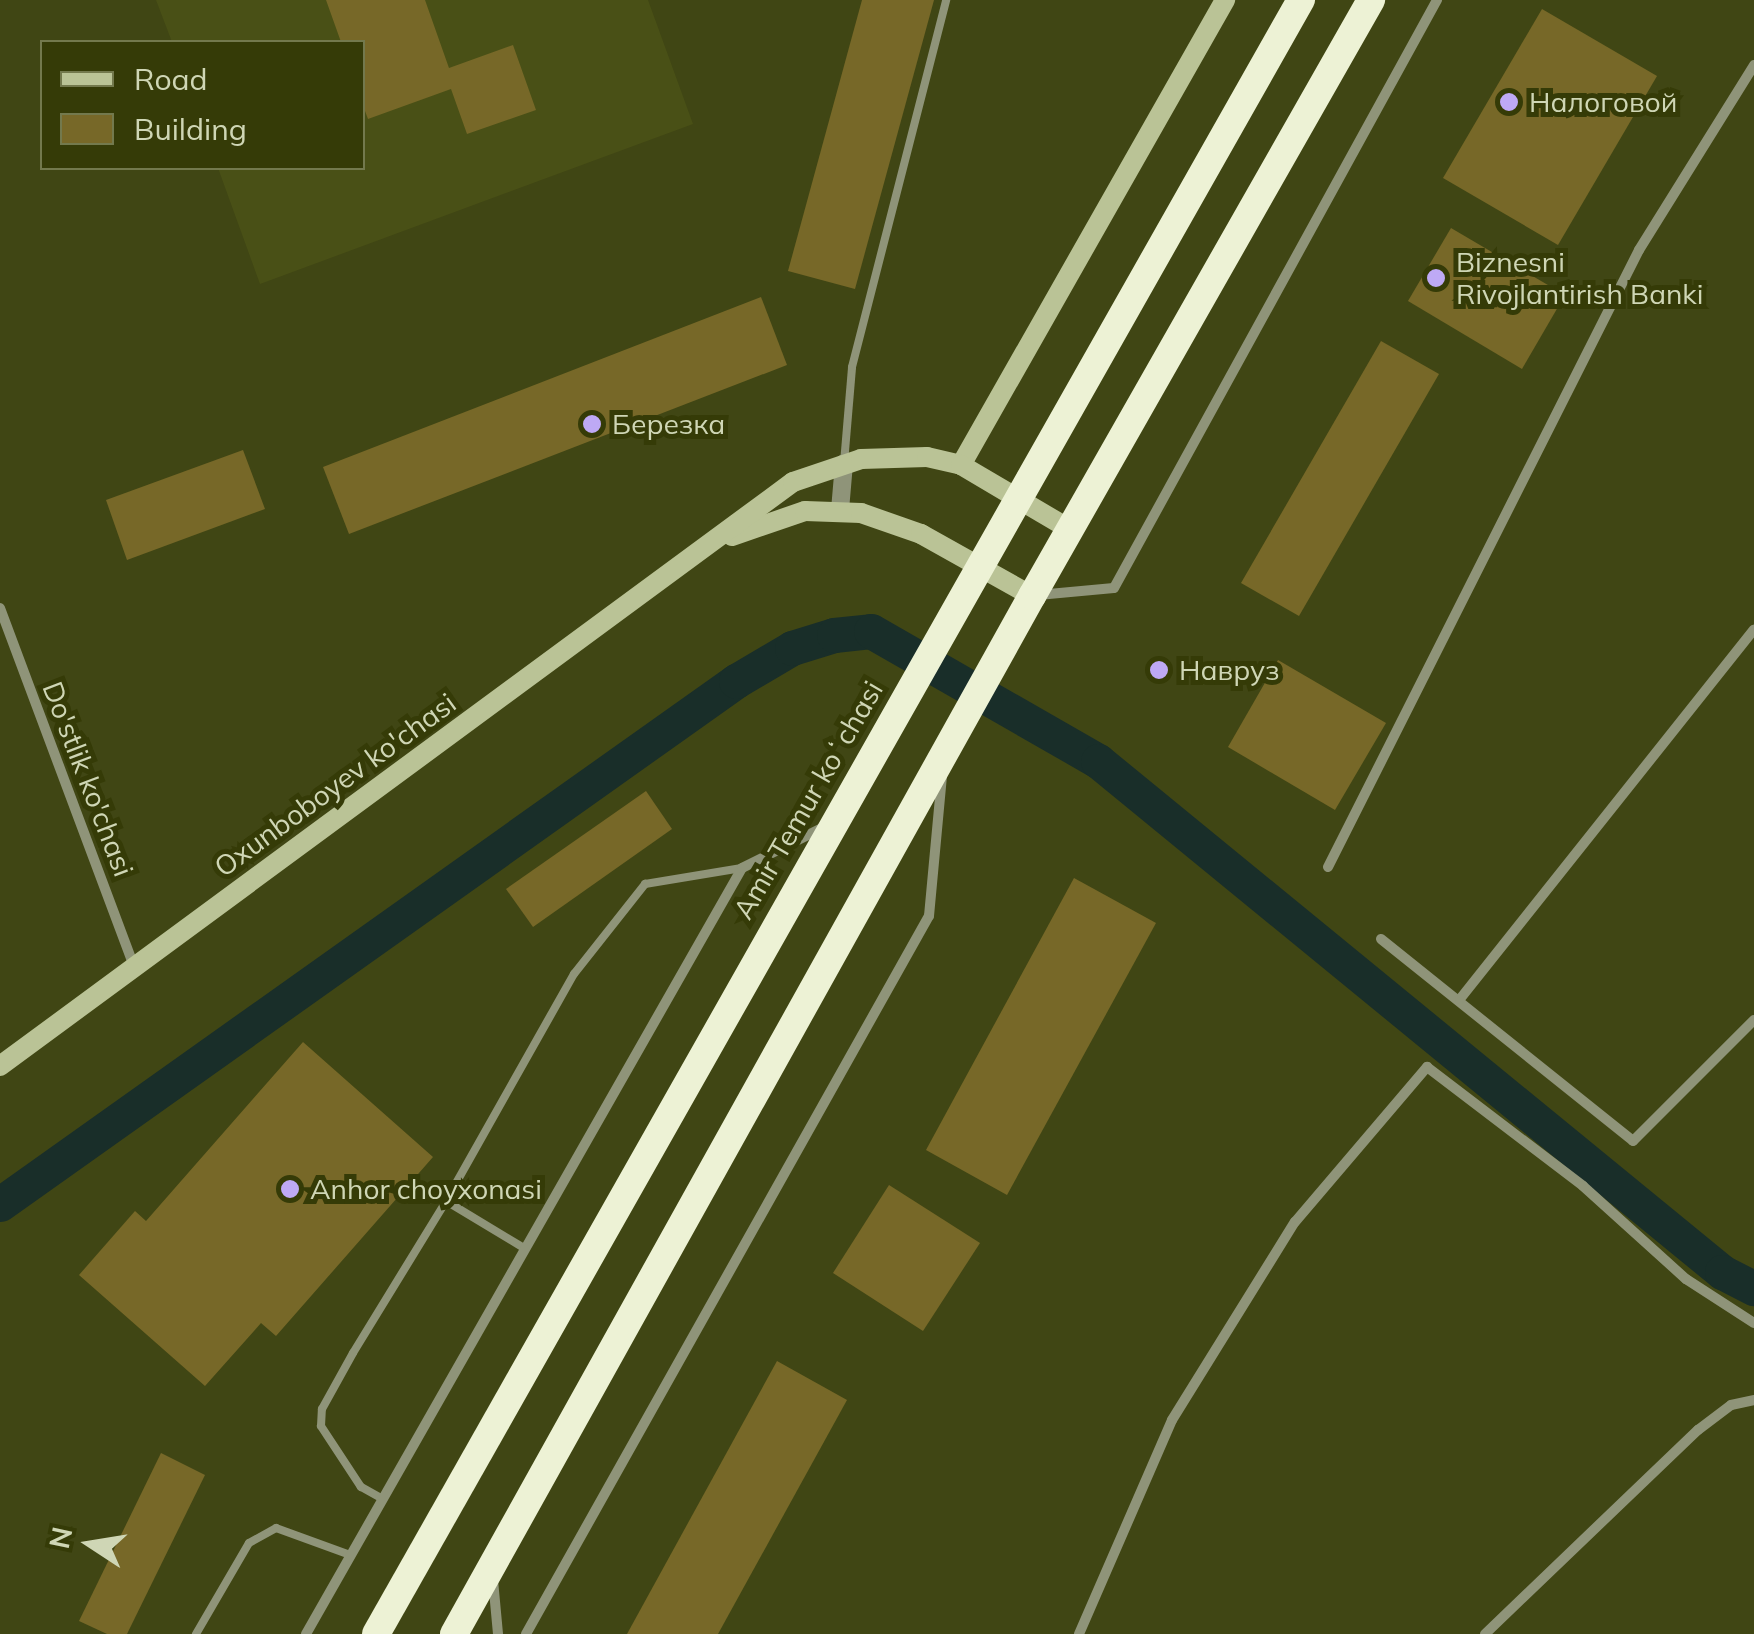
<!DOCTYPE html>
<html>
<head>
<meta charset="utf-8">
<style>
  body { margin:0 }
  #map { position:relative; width:1754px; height:1634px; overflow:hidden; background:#404614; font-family:Mulish,sans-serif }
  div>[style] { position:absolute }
  .built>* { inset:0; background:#495016 }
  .canal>* { height:35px; margin:-17.5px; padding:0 17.5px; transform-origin:17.5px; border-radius:17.5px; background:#192e29 }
  .building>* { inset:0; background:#776828 }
  .service>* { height:8px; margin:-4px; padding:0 4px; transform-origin:4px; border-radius:4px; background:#8f9479 }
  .minor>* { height:10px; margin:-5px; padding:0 5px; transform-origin:5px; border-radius:5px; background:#8f9479 }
  .tertiary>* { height:18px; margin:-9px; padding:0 9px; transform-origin:9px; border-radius:9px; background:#8f9479 }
  .secondary>* { height:20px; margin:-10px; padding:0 10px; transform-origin:10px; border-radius:10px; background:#bac396 }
  .trunk>* { height:28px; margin:-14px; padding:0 14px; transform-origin:14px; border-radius:14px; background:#edf2d5 }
  .dots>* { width:28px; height:28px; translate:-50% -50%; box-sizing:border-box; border:5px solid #353b07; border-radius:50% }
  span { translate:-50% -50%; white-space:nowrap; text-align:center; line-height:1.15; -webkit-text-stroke:10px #353b07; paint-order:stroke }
  .poi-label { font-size:28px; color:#cfd6b5 }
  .left { translate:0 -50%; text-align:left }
  .street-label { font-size:28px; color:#cfd6b5 }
  .legend { position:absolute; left:40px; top:40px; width:325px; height:130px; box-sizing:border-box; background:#353b07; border:2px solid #73794d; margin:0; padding:12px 18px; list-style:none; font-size:30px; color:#cfd6b5 }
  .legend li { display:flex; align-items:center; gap:20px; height:50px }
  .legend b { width:50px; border:2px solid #73794d }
  .north { position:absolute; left:40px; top:1494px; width:100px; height:100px; -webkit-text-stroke:8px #353b07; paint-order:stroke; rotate:282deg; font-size:28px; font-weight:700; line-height:40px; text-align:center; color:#cfd6b5 }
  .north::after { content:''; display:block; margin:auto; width:35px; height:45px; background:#cfd6b5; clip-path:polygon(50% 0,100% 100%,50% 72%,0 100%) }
</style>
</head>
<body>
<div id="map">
  <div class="built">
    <div style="clip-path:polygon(156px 0,648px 0,693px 124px,260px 284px,218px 168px,362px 168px,362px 42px,172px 42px)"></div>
  </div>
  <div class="canal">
    <div style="left:0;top:1204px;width:903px;rotate:-35.4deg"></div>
    <div style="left:736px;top:681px;width:65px;rotate:-30.5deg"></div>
    <div style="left:792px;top:648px;width:44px;rotate:-17.2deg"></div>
    <div style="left:834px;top:635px;width:37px;rotate:-6deg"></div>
    <div style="left:871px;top:631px;width:262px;rotate:29.8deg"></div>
    <div style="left:1098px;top:761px;width:807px;rotate:39.31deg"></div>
    <div style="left:1722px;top:1272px;width:36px;rotate:27deg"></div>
  </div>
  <div class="building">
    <div style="clip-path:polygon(326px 0,425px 0,449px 68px,513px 45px,536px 110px,467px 134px,451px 89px,368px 119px,362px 103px,362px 42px,341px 42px)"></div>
    <div style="clip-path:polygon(862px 0,934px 0,855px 289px,788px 271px)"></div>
    <div style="clip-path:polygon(1542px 9px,1657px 76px,1558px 245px,1443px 178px)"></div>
    <div style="clip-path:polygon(1451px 228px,1565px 295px,1522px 369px,1408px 301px)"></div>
    <div style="clip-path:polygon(761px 297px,787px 365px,349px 534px,323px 467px)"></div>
    <div style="clip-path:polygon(1381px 341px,1439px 374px,1299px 616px,1241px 583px)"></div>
    <div style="clip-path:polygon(243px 450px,265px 509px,127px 560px,106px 500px)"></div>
    <div style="clip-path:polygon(1278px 660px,1386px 723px,1335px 810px,1228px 747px)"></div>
    <div style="clip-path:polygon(646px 791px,672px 829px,533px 927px,506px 889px)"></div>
    <div style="clip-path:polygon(1074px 878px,1156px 923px,1007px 1195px,926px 1150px)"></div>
    <div style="clip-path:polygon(303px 1042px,433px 1157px,276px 1336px,261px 1323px,205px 1386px,79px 1275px,135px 1211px,146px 1221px)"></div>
    <div style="clip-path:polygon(889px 1185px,980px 1243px,923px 1331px,833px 1273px)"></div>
    <div style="clip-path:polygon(777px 1361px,847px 1400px,718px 1634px,627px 1634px)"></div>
    <div style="clip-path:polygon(161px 1453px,205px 1475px,127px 1634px,107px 1634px,79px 1621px)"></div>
  </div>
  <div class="service">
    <div style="left:844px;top:463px;width:96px;rotate:-85.2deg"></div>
    <div style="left:852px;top:367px;width:379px;rotate:-75.6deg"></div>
    <div style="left:446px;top:1201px;width:91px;rotate:31.1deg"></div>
    <div style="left:381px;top:1498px;width:23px;rotate:-151deg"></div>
    <div style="left:361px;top:1487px;width:73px;rotate:-123.3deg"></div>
    <div style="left:321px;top:1426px;width:17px;rotate:-87deg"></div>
    <div style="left:322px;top:1409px;width:64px;rotate:-61deg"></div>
    <div style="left:353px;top:1353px;width:178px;rotate:-58.5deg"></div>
    <div style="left:446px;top:1201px;width:261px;rotate:-60.6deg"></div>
    <div style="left:574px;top:974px;width:115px;rotate:-51.7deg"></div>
    <div style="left:645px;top:884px;width:98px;rotate:-9.4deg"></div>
    <div style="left:196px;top:1634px;width:105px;rotate:-59.8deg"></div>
    <div style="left:249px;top:1543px;width:31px;rotate:-29deg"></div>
    <div style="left:276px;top:1528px;width:79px;rotate:20deg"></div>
  </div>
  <div class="minor">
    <div style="left:1038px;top:595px;width:76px;rotate:-5.3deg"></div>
    <div style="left:1114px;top:588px;width:671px;rotate:-61.22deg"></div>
    <div style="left:0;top:608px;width:382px;rotate:69.5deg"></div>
    <div style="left:1328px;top:867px;width:691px;rotate:-63.25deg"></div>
    <div style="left:1639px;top:250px;width:218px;rotate:-58.1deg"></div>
    <div style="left:1381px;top:939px;width:323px;rotate:38.7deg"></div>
    <div style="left:1633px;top:1141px;width:171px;rotate:-45deg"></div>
    <div style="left:1460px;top:999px;width:472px;rotate:-51.5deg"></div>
    <div style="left:493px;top:1580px;width:54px;rotate:84.7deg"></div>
    <div style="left:306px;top:1634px;width:881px;rotate:-60.35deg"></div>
    <div style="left:742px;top:868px;width:94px;rotate:-26.6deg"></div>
    <div style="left:526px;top:1634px;width:823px;rotate:-60.7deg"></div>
    <div style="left:929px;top:916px;width:141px;rotate:-84.7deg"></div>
    <div style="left:1079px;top:1634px;width:233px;rotate:-66.5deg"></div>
    <div style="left:1172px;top:1420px;width:233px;rotate:-58.2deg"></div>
    <div style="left:1295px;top:1222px;width:204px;rotate:-49.6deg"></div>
    <div style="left:1427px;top:1067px;width:196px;rotate:37.3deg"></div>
    <div style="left:1583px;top:1186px;width:139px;rotate:42.1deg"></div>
    <div style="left:1686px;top:1279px;width:81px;rotate:32.9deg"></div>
    <div style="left:1485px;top:1634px;width:295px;rotate:-43.8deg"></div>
    <div style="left:1698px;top:1430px;width:41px;rotate:-37.1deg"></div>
    <div style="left:1731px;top:1405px;width:24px;rotate:-12deg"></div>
  </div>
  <div class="tertiary">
    <div style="left:840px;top:510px;width:47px;rotate:-85.1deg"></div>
  </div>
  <div class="secondary">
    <div style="left:961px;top:465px;width:535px;rotate:-60.41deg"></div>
    <div style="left:732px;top:536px;width:77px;rotate:-18.9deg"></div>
    <div style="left:805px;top:511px;width:56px;rotate:2deg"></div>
    <div style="left:861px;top:513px;width:64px;rotate:19.3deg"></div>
    <div style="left:921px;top:534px;width:127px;rotate:29.2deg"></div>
    <div style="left:0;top:1066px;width:985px;rotate:-36.37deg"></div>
    <div style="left:793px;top:482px;width:72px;rotate:-18.7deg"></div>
    <div style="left:861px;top:459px;width:66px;rotate:-1.7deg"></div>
    <div style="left:927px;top:457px;width:35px;rotate:13deg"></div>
    <div style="left:961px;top:465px;width:128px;rotate:30.6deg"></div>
  </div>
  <div class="trunk">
    <div style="left:376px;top:1634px;width:1878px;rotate:-60.49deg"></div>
    <div style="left:454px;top:1634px;width:1188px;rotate:-60.89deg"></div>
    <div style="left:1032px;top:596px;width:686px;rotate:-60.37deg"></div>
  </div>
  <div class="dots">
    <div style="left:1509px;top:102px;background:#bea9f5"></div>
    <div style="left:1436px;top:278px;background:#bea9f5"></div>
    <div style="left:592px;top:424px;background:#bea9f5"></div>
    <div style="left:1159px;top:670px;background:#bea9f5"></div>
    <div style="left:290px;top:1189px;background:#bea9f5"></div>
  </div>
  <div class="poi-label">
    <span class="left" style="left:1529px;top:102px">Налоговой</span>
    <span class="left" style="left:1456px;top:278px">Biznesni<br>Rivojlantirish Banki</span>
    <span class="left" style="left:612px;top:424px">Березка</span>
    <span class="left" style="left:1179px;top:670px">Навруз</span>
    <span class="left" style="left:310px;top:1189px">Anhor choyxonasi</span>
  </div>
  <div class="street-label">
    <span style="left:88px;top:779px;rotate:69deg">Do'stlik ko'chasi</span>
    <span style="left:335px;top:785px;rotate:-36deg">Oxunboboyev ko'chasi</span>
    <span style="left:808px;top:800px;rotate:-60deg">Amir Temur koʻchasi</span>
  </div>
  <ul class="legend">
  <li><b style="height:12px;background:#bac396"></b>Road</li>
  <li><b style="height:28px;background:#776828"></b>Building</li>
  </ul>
  <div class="north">N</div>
</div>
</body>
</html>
